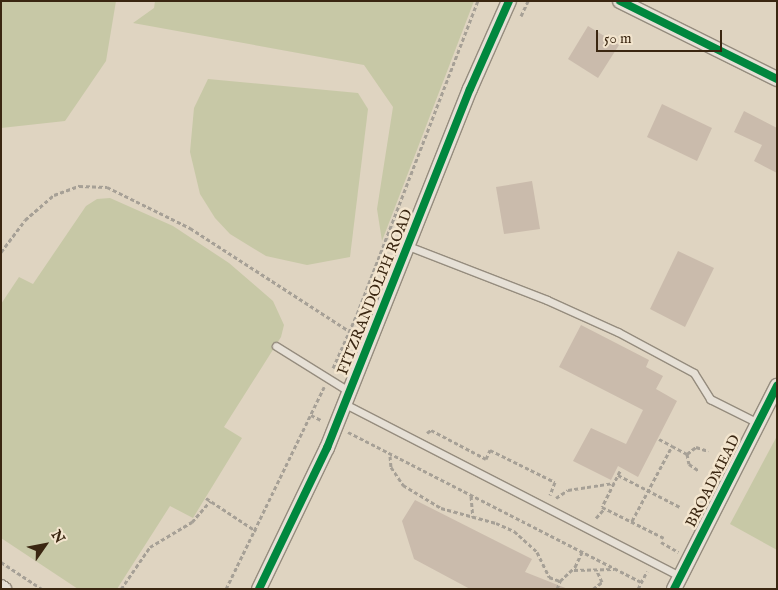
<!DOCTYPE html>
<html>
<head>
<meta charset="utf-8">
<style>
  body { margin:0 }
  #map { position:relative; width:778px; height:590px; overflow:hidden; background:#dfd4c1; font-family:"IM FELL English",serif }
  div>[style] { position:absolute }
  .green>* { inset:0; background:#c7c8a6 }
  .building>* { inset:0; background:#cabbac }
  .path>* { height:3px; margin-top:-1.5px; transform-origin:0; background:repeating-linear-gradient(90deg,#a6a096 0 4px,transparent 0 6.5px) }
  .roads { filter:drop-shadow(1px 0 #958c7e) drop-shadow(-1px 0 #958c7e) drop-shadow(0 1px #958c7e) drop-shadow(0 -1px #958c7e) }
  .lane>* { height:7px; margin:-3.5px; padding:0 3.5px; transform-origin:3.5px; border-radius:3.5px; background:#e6e0d6 }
  .street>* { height:14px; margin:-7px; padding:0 7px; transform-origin:7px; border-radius:7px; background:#e6e0d6 }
  .cycleway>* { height:8px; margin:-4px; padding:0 4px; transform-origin:4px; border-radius:4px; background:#00873e }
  span { translate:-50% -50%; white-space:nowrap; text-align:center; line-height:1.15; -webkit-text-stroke:5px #f3e5ce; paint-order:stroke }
  .street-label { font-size:15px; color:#3a2611 }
  .frame { position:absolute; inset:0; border:2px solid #3a2611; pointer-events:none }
  .north { position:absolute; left:20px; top:520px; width:50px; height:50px; -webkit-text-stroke:4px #f3e5ce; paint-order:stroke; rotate:57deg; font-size:14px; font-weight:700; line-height:20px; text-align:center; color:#3a2611 }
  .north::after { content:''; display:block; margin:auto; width:18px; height:22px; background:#3a2611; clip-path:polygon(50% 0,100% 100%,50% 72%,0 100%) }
  .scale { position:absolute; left:596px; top:30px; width:126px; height:22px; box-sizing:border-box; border:2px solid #3a2611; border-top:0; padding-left:6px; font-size:15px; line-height:18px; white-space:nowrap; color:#3a2611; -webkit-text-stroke:4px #f3e5ce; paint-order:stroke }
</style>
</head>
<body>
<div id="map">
  <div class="green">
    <div style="clip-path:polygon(1px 1px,116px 1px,106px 61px,65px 121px,1px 128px)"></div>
    <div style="clip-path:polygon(155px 1px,474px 1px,382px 241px,377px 209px,393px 107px,364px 65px,133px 23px,154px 8px)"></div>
    <div style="clip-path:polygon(208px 79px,358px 93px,368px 109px,350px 257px,307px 265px,266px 256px,230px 234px,215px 218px,200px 194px,190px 152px,194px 108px)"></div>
    <div style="clip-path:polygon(110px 198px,173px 226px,229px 263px,273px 301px,284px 325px,281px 337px,224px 427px,242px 438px,193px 518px,170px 506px,117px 589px,78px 589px,1px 538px,1px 304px,19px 277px,33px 284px,86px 206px,97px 199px)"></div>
    <div style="clip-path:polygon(777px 436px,777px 550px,730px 524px)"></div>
  </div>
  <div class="building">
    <div style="clip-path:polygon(588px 26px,619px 45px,598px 78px,568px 59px)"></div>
    <div style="clip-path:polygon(662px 104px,712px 128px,697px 161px,647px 137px)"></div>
    <div style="clip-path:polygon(744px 111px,777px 128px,777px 173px,754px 161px,762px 145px,734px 132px)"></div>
    <div style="clip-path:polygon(532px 181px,540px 229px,504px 234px,496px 187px)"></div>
    <div style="clip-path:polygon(678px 251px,714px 268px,685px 327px,650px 309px)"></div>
    <div style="clip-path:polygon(581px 325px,649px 360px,646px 367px,663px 376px,656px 389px,677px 401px,638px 477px,618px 466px,611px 480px,573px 461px,591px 428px,626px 444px,643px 410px,559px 367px)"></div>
    <div style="clip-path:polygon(415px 500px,532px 559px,525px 572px,568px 589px,470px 589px,414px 559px,402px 521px)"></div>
  </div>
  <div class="path">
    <div style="left:521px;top:16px;width:17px;rotate:-65deg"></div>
    <div style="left:1px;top:252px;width:40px;rotate:-53deg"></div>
    <div style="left:25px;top:220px;width:38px;rotate:-41deg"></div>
    <div style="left:54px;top:195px;width:27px;rotate:-20deg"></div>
    <div style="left:79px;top:186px;width:28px;rotate:2deg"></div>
    <div style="left:107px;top:187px;width:93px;rotate:26.3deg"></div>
    <div style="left:190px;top:228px;width:189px;rotate:32.9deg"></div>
    <div style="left:333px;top:368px;width:59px;rotate:-66deg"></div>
    <div style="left:357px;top:314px;width:336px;rotate:-68.9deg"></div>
    <div style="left:311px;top:415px;width:13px;rotate:27deg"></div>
    <div style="left:348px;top:432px;width:329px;rotate:27.1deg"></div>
    <div style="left:427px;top:433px;width:5px;rotate:-37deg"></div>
    <div style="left:431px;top:430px;width:62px;rotate:27.8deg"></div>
    <div style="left:486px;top:459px;width:10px;rotate:-66deg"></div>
    <div style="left:490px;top:450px;width:72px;rotate:26.2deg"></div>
    <div style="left:555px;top:482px;width:14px;rotate:111deg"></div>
    <div style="left:659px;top:439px;width:15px;rotate:28deg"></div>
    <div style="left:687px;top:454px;width:11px;rotate:-38deg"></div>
    <div style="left:696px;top:447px;width:13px;rotate:18deg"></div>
    <div style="left:390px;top:456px;width:11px;rotate:85deg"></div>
    <div style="left:391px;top:467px;width:22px;rotate:56deg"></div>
    <div style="left:403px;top:485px;width:44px;rotate:31.2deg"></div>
    <div style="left:441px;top:508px;width:57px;rotate:15.3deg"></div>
    <div style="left:496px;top:523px;width:20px;rotate:24deg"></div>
    <div style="left:514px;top:531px;width:31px;rotate:42deg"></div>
    <div style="left:537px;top:552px;width:28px;rotate:64deg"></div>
    <div style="left:549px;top:577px;width:12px;rotate:20deg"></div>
    <div style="left:620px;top:471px;width:40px;rotate:116.6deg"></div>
    <div style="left:602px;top:507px;width:69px;rotate:26.6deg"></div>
    <div style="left:618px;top:475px;width:70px;rotate:27.3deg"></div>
    <div style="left:471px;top:496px;width:21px;rotate:85deg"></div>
    <div style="left:206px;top:498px;width:60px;rotate:33.4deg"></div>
    <div style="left:556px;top:498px;width:14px;rotate:-34deg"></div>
    <div style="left:568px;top:490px;width:47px;rotate:-8.7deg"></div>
    <div style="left:596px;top:518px;width:13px;rotate:-48deg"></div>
    <div style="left:632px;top:521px;width:85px;rotate:-61.9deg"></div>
    <div style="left:672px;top:446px;width:17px;rotate:28deg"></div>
    <div style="left:687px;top:454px;width:10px;rotate:79deg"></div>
    <div style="left:689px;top:464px;width:11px;rotate:34deg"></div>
    <div style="left:661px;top:542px;width:20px;rotate:30deg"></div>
    <div style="left:1px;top:562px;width:49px;rotate:33.4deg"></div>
    <div style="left:574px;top:570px;width:40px;rotate:-1.4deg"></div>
    <div style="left:121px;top:589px;width:51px;rotate:-55.4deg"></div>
    <div style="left:150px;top:547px;width:49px;rotate:-30.8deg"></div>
    <div style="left:192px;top:522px;width:28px;rotate:-49deg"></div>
    <div style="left:226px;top:589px;width:225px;rotate:-64.1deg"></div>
    <div style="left:557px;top:589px;width:9px;rotate:-69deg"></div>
    <div style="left:560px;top:581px;width:21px;rotate:-43deg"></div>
    <div style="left:575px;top:567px;width:17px;rotate:-65deg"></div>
    <div style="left:593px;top:589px;width:11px;rotate:-38deg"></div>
    <div style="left:602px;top:582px;width:12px;rotate:-114deg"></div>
    <div style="left:638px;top:589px;width:20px;rotate:-63deg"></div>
  </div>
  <div class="roads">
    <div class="lane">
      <div style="left:408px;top:246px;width:149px;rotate:21.2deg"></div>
      <div style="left:547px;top:300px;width:78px;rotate:24.3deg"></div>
      <div style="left:618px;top:332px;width:86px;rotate:28.3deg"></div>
      <div style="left:694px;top:373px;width:31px;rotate:58deg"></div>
      <div style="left:710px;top:399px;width:54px;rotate:26.6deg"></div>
      <div style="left:276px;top:346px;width:87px;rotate:31.9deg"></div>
      <div style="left:345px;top:404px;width:377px;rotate:27.2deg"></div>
    </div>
    <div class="street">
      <div style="left:620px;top:1px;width:175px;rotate:26.4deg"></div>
      <div style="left:1px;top:587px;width:4px;rotate:34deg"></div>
      <div style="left:259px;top:589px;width:157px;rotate:-64.3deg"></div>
      <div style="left:327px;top:448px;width:386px;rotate:-68.3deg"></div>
      <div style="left:470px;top:89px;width:96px;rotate:-66.1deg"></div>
      <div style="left:674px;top:589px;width:228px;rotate:-63.1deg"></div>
    </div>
  </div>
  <div class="cycleway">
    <div style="left:620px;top:1px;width:175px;rotate:26.4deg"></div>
    <div style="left:259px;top:589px;width:157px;rotate:-64.3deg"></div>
    <div style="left:327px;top:448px;width:386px;rotate:-68.3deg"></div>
    <div style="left:470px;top:89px;width:96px;rotate:-66.1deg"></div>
    <div style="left:674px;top:589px;width:228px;rotate:-63.1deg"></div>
  </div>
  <div class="street-label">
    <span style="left:375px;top:292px;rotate:-68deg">FITZRANDOLPH ROAD</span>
    <span style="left:713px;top:481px;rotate:-63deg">BROADMEAD</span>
  </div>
  <div class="frame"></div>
  <div class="north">N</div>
  <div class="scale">50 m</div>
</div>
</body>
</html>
